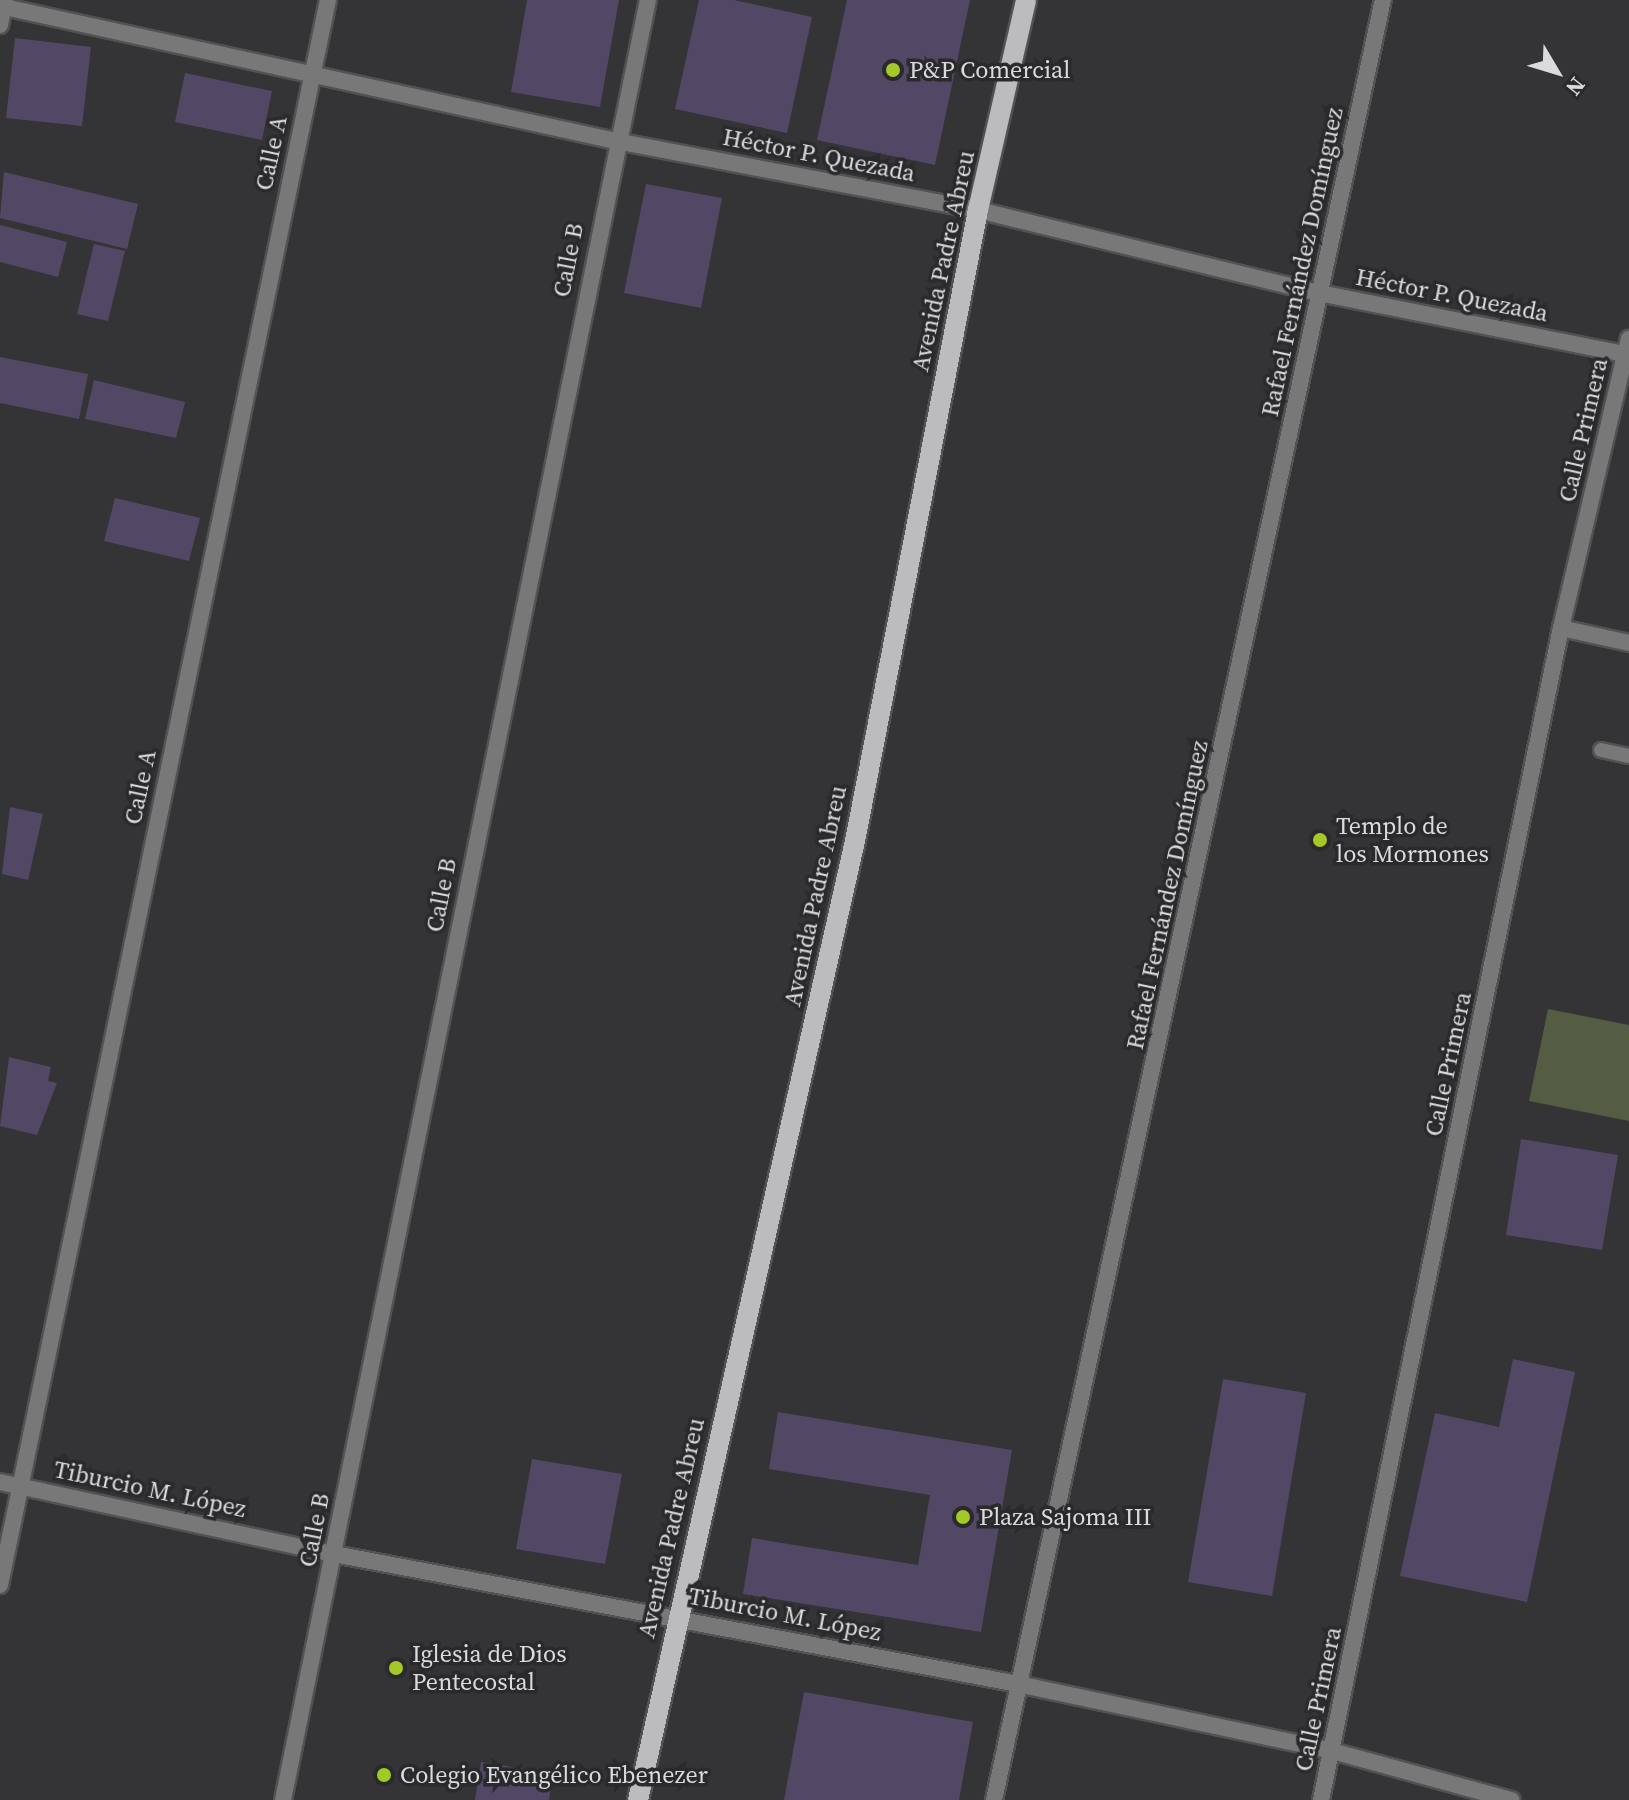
<!DOCTYPE html>
<html>
<head>
<meta charset="utf-8">
<style>
  body { margin:0 }
  #map { position:relative; width:1629px; height:1800px; overflow:hidden; background:#343336; font-family:"Source Serif 4",serif }
  div>[style] { position:absolute }
  .green>* { inset:0; background:#545c44 }
  .building>* { inset:0; background:#524865 }
  .roads { filter:drop-shadow(2px 0 #525154) drop-shadow(-2px 0 #525154) drop-shadow(0 2px #525154) drop-shadow(0 -2px #525154) }
  .lane>* { height:14px; margin:-7px; padding:0 7px; transform-origin:7px; border-radius:7px; background:#787879 }
  .street>* { height:16px; margin:-8px; padding:0 8px; transform-origin:8px; border-radius:8px; background:#787879 }
  .primary>* { height:20px; margin:-10px; padding:0 10px; transform-origin:10px; border-radius:10px; background:#bcbbbe }
  .dots>* { width:22px; height:22px; translate:-50% -50%; box-sizing:border-box; border:4px solid #2a292c; border-radius:50% }
  span { translate:-50% -50%; white-space:nowrap; text-align:center; line-height:1.15; -webkit-text-stroke:7px #2a292c; paint-order:stroke }
  .poi-label { font-size:24px; color:#dbdbdd }
  .left { translate:0 -50%; text-align:left }
  .street-label { font-size:24px; color:#dbdbdd }
  .north { position:absolute; left:1517px; top:32px; width:80px; height:80px; -webkit-text-stroke:6px #2a292c; paint-order:stroke; rotate:128deg; font-size:22px; font-weight:700; line-height:32px; text-align:center; color:#dbdbdd }
  .north::after { content:''; display:block; margin:auto; width:28px; height:36px; background:#dbdbdd; clip-path:polygon(50% 0,100% 100%,50% 72%,0 100%) }
</style>
</head>
<body>
<div id="map">
  <div class="green">
    <div style="clip-path:polygon(1548px 1009px,1629px 1025px,1629px 1121px,1529px 1101px)"></div>
  </div>
  <div class="building">
    <div style="clip-path:polygon(527px 0,619px 0,600px 107px,511px 92px)"></div>
    <div style="clip-path:polygon(699px 0,734px 0,812px 17px,787px 133px,675px 109px)"></div>
    <div style="clip-path:polygon(847px 0,970px 0,935px 165px,817px 140px)"></div>
    <div style="clip-path:polygon(15px 38px,91px 47px,82px 126px,6px 118px)"></div>
    <div style="clip-path:polygon(185px 73px,272px 91px,262px 140px,175px 122px)"></div>
    <div style="clip-path:polygon(4px 172px,138px 204px,127px 249px,0 218px)"></div>
    <div style="clip-path:polygon(646px 184px,722px 198px,701px 308px,624px 293px)"></div>
    <div style="clip-path:polygon(0 225px,67px 242px,58px 277px,0 262px)"></div>
    <div style="clip-path:polygon(94px 244px,125px 251px,108px 321px,77px 314px)"></div>
    <div style="clip-path:polygon(0 357px,88px 374px,79px 419px,0 403px)"></div>
    <div style="clip-path:polygon(94px 380px,185px 402px,176px 438px,85px 419px)"></div>
    <div style="clip-path:polygon(115px 498px,200px 518px,189px 561px,104px 541px)"></div>
    <div style="clip-path:polygon(10px 807px,43px 814px,28px 880px,2px 874px)"></div>
    <div style="clip-path:polygon(9px 1057px,51px 1067px,48px 1081px,57px 1083px,37px 1135px,0 1126px)"></div>
    <div style="clip-path:polygon(1521px 1139px,1618px 1155px,1602px 1250px,1506px 1235px)"></div>
    <div style="clip-path:polygon(1513px 1359px,1575px 1372px,1527px 1602px,1400px 1576px,1435px 1413px,1499px 1427px)"></div>
    <div style="clip-path:polygon(1223px 1379px,1306px 1393px,1272px 1596px,1188px 1582px)"></div>
    <div style="clip-path:polygon(778px 1412px,1012px 1450px,981px 1632px,743px 1594px,752px 1538px,918px 1565px,930px 1495px,769px 1469px)"></div>
    <div style="clip-path:polygon(532px 1459px,622px 1474px,605px 1564px,516px 1549px)"></div>
    <div style="clip-path:polygon(804px 1692px,973px 1722px,959px 1800px,784px 1800px)"></div>
    <div style="clip-path:polygon(481px 1762px,553px 1773px,549px 1800px,475px 1800px)"></div>
  </div>
  <div class="roads">
    <div class="lane">
      <div style="left:1601px;top:750px;width:29px;rotate:12deg"></div>
    </div>
    <div class="street">
      <div style="left:0;top:6px;width:631px;rotate:12.36deg"></div>
      <div style="left:616px;top:141px;width:369px;rotate:10.8deg"></div>
      <div style="left:978px;top:210px;width:351px;rotate:13.7deg"></div>
      <div style="left:1319px;top:293px;width:316px;rotate:11.3deg"></div>
      <div style="left:0;top:25px;width:25px;rotate:-79deg"></div>
      <div style="left:1561px;top:628px;width:70px;rotate:12.4deg"></div>
      <div style="left:0;top:1482px;width:342px;rotate:12.2deg"></div>
      <div style="left:334px;top:1554px;width:696px;rotate:10.76deg"></div>
      <div style="left:1018px;top:1684px;width:321px;rotate:12deg"></div>
      <div style="left:1332px;top:1751px;width:186px;rotate:15.3deg"></div>
      <div style="left:0;top:1585px;width:1619px;rotate:-78.31deg"></div>
      <div style="left:283px;top:1800px;width:1837px;rotate:-78.54deg"></div>
      <div style="left:994px;top:1800px;width:1842px;rotate:-77.81deg"></div>
      <div style="left:1321px;top:1800px;width:1196px;rotate:-78.43deg"></div>
      <div style="left:1561px;top:628px;width:297px;rotate:-76.8deg"></div>
    </div>
    <div class="primary">
      <div style="left:638px;top:1800px;width:983px;rotate:-77.25deg"></div>
      <div style="left:855px;top:841px;width:643px;rotate:-78.97deg"></div>
      <div style="left:978px;top:210px;width:215px;rotate:-77.1deg"></div>
    </div>
  </div>
  <div class="dots">
    <div style="left:893px;top:70px;background:#a4c825"></div>
    <div style="left:1320px;top:840px;background:#a4c825"></div>
    <div style="left:963px;top:1517px;background:#a4c825"></div>
    <div style="left:396px;top:1668px;background:#a4c825"></div>
    <div style="left:384px;top:1775px;background:#a4c825"></div>
  </div>
  <div class="poi-label">
    <span class="left" style="left:909px;top:70px">P&amp;P Comercial</span>
    <span class="left" style="left:1336px;top:840px">Templo de<br>los Mormones</span>
    <span class="left" style="left:979px;top:1517px">Plaza Sajoma III</span>
    <span class="left" style="left:412px;top:1668px">Iglesia de Dios<br>Pentecostal</span>
    <span class="left" style="left:400px;top:1775px">Colegio Evangélico Ebenezer</span>
  </div>
  <div class="street-label">
    <span style="left:271px;top:153px;rotate:-78deg">Calle A</span>
    <span style="left:819px;top:155px;rotate:11deg">Héctor P. Quezada</span>
    <span style="left:568px;top:260px;rotate:-79deg">Calle B</span>
    <span style="left:943px;top:261px;rotate:-78deg">Avenida Padre Abreu</span>
    <span style="left:1302px;top:262px;rotate:-78deg">Rafael Fernández Domínguez</span>
    <span style="left:1452px;top:295px;rotate:11deg">Héctor P. Quezada</span>
    <span style="left:1583px;top:430px;rotate:-77deg">Calle Primera</span>
    <span style="left:140px;top:787px;rotate:-78deg">Calle A</span>
    <span style="left:441px;top:895px;rotate:-79deg">Calle B</span>
    <span style="left:1167px;top:895px;rotate:-78deg">Rafael Fernández Domínguez</span>
    <span style="left:815px;top:896px;rotate:-78deg">Avenida Padre Abreu</span>
    <span style="left:1448px;top:1064px;rotate:-78deg">Calle Primera</span>
    <span style="left:150px;top:1489px;rotate:12deg">Tiburcio M. López</span>
    <span style="left:671px;top:1528px;rotate:-77deg">Avenida Padre Abreu</span>
    <span style="left:314px;top:1530px;rotate:-79deg">Calle B</span>
    <span style="left:785px;top:1614px;rotate:11deg">Tiburcio M. López</span>
    <span style="left:1318px;top:1699px;rotate:-78deg">Calle Primera</span>
  </div>
  <div class="north">N</div>
</div>
</body>
</html>
